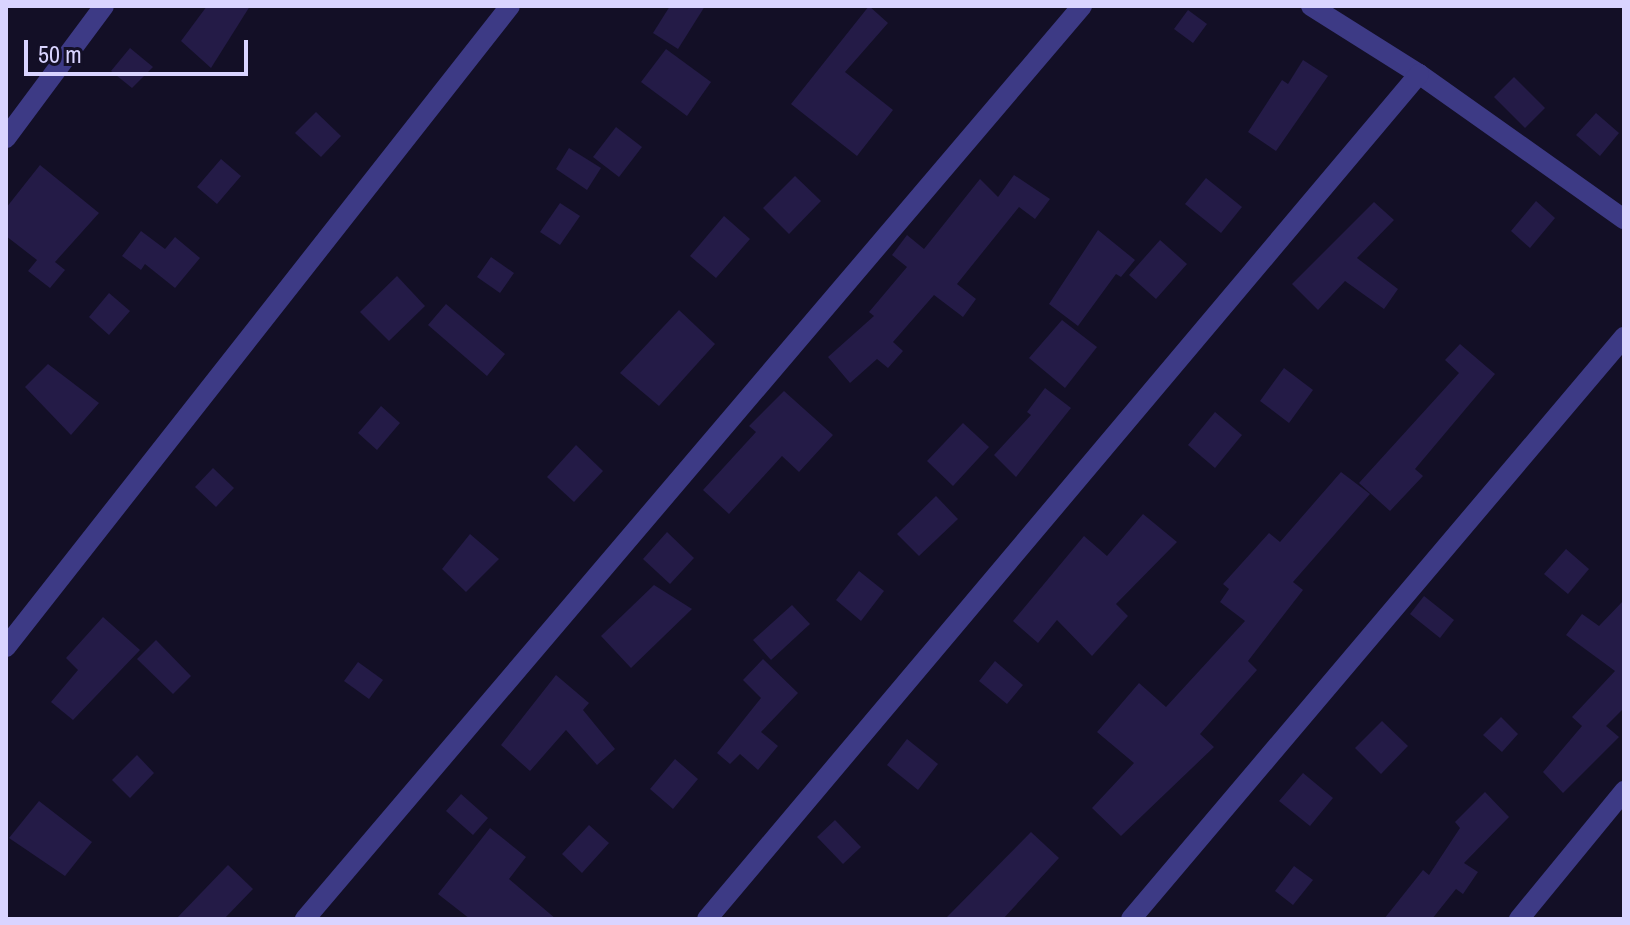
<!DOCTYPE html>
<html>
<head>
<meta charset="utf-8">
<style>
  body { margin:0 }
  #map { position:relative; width:1630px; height:925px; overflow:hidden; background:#130f26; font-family:"Archivo Narrow",sans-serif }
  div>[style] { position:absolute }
  .building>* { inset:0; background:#241b47 }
  .street>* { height:20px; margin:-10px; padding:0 10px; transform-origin:10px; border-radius:10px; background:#3d3a85 }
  span { translate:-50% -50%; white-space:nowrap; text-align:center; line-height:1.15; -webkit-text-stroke:6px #130f26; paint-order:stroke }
  .frame { position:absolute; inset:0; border:8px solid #d9d4ff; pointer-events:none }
  .scale { position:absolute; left:24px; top:40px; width:224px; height:36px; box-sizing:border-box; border:4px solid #d9d4ff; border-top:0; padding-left:10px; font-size:24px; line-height:28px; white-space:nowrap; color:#d9d4ff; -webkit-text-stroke:6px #130f26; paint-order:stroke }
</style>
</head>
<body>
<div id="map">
  <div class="building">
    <div style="clip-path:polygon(207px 6px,250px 6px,211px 68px,181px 41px)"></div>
    <div style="clip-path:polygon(670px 6px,705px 6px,678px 49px,653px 33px)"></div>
    <div style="clip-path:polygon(869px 6px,888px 23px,845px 72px,893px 110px,857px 156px,791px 104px)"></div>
    <div style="clip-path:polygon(1188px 10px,1207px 24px,1193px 43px,1174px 29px)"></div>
    <div style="clip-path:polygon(130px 48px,153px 67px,132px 88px,111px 71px)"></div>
    <div style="clip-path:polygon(666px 49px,711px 82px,687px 116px,641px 82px)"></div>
    <div style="clip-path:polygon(1303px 60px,1328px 76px,1276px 151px,1248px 132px,1282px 80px,1288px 84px)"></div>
    <div style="clip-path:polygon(1514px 77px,1545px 108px,1525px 128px,1494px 97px)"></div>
    <div style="clip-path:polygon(316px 112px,341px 136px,321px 157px,295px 133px)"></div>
    <div style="clip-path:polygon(1596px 113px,1619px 133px,1600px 156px,1576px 135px)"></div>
    <div style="clip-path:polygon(616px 127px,642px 147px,619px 177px,593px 157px)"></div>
    <div style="clip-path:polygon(569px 148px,601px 168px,587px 190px,556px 169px)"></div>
    <div style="clip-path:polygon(221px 159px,241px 176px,217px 204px,197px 187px)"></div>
    <div style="clip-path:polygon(40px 165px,99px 213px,55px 262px,65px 270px,50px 288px,28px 271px,37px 260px,6px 236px,6px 208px)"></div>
    <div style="clip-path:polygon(1014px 175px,1050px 199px,1035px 219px,1019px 207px,957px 284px,976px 299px,963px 317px,934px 295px,893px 342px,903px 351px,888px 368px,877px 359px,850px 383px,828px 357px,874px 316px,869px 312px,907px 267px,892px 255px,907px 235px,924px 249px,980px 179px,998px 197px)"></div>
    <div style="clip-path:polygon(795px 176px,821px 201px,789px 234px,763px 208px)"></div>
    <div style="clip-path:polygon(1206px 178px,1242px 207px,1221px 233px,1185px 204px)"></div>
    <div style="clip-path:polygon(1536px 201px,1555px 218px,1530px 248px,1511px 231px)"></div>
    <div style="clip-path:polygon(1374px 202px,1394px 220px,1357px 258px,1398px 289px,1384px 309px,1345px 281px,1318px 310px,1292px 284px)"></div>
    <div style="clip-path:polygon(560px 203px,580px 216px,560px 245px,540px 232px)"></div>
    <div style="clip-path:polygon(724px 216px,750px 239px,716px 278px,690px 256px)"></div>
    <div style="clip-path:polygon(1098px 230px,1135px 260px,1121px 277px,1116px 274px,1078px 326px,1049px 304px)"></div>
    <div style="clip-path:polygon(141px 231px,165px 249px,175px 237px,200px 258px,175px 288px,145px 264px,141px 270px,122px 256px)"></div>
    <div style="clip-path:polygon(1160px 240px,1187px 264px,1156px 299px,1129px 275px)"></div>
    <div style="clip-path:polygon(491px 257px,514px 273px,500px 293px,477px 277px)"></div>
    <div style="clip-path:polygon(397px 276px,425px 306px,389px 341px,360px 312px)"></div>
    <div style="clip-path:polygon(109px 293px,130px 311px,109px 335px,89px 317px)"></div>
    <div style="clip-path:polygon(446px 304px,505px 354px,487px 376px,428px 325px)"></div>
    <div style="clip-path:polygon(679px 310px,715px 344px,659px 406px,620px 373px)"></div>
    <div style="clip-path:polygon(1062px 320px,1097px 347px,1065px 388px,1029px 358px)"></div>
    <div style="clip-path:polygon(1460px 344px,1495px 374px,1415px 469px,1423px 476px,1390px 511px,1359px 483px,1459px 373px,1445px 360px)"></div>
    <div style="clip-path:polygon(48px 364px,99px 403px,71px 435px,25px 387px)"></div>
    <div style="clip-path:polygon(1284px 368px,1313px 390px,1289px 423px,1260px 401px)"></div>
    <div style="clip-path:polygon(1045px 388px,1071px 408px,1016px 477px,994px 455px,1031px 415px,1027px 412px)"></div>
    <div style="clip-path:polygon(784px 391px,833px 435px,799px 472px,782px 456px,729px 514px,703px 490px,756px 432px,749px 426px)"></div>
    <div style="clip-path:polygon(381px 406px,400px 423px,377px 450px,358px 433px)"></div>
    <div style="clip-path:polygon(1215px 412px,1242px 435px,1215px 468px,1188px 445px)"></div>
    <div style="clip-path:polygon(963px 423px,989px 447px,953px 486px,927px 461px)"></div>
    <div style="clip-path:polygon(576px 445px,603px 471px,574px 502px,547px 477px)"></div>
    <div style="clip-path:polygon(213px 468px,234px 488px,216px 507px,195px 487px)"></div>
    <div style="clip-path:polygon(1341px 472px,1370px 494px,1293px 582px,1303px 590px,1248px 661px,1257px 670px,1200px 734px,1214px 747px,1121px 836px,1092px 808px,1134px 763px,1097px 732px,1139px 683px,1166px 707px,1245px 621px,1220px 602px,1229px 589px,1223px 584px,1269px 533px,1280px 542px)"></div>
    <div style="clip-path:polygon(936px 496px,958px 519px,919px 556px,897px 534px)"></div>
    <div style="clip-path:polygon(1143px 514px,1177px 542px,1116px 604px,1128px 616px,1092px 656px,1057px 620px,1038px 643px,1013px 621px,1084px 536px,1107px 556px)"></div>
    <div style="clip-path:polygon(667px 532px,694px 558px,670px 584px,643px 559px)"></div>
    <div style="clip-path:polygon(470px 534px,499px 559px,466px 592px,442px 569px)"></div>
    <div style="clip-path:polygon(1566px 549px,1589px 569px,1568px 594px,1544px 574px)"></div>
    <div style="clip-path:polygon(859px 571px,884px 591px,861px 621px,836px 600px)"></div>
    <div style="clip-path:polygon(654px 585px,692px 609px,631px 668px,601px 636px)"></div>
    <div style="clip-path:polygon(1424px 596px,1454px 620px,1440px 638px,1410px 614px)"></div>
    <div style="clip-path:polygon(1624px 600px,1624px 708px,1606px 726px,1619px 737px,1563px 793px,1543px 772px,1582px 726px,1572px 717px,1615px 671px,1566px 635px,1582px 614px,1599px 626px)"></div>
    <div style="clip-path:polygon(792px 605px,810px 624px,771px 660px,753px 640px)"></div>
    <div style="clip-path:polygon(103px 617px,140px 650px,73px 720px,51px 702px,78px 670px,66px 658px)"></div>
    <div style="clip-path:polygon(156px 640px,191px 676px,173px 694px,137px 659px)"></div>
    <div style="clip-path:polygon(763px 659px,798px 693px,761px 732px,778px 746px,758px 770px,740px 754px,730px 764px,717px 753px,761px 698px,743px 680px)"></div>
    <div style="clip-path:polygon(995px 661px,1023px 685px,1007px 704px,979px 681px)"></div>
    <div style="clip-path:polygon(358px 662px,383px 680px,369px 699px,344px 681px)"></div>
    <div style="clip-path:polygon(556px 675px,589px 703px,583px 710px,615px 749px,597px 765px,566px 730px,530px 771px,501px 745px)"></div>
    <div style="clip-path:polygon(1501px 717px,1518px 734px,1502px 752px,1483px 735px)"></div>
    <div style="clip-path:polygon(1382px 721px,1408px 746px,1381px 774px,1355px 748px)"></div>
    <div style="clip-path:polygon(907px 739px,938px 764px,918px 790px,887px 765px)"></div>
    <div style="clip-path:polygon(137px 755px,154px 773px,130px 798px,112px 780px)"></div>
    <div style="clip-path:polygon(675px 759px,698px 779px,673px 809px,650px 789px)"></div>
    <div style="clip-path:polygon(1303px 773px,1333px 798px,1310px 826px,1279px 801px)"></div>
    <div style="clip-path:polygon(1485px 792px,1509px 817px,1464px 863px,1478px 872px,1463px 894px,1456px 889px,1432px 919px,1384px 919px,1423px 870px,1429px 875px,1460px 828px,1455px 822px)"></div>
    <div style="clip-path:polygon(461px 794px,488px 818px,473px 835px,446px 811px)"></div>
    <div style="clip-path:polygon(39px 801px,92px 842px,65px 876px,9px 838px)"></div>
    <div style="clip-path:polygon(835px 820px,861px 847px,843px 864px,817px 837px)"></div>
    <div style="clip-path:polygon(589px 825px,609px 843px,582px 873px,562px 854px)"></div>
    <div style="clip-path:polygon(490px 828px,526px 857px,509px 879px,556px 919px,470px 919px,438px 894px)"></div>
    <div style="clip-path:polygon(1031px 832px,1059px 858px,1003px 919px,945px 919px)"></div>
    <div style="clip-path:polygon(228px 865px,253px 889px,224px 919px,176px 919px)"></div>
    <div style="clip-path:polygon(1294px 866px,1313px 880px,1293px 905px,1275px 891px)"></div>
  </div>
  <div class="street">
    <div style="left:1311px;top:6px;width:128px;rotate:32.2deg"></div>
    <div style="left:1419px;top:74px;width:251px;rotate:35.3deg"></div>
    <div style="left:6px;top:138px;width:164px;rotate:-53.4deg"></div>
    <div style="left:6px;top:647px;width:815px;rotate:-51.82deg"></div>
    <div style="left:305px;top:919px;width:1199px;rotate:-49.6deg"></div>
    <div style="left:707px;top:919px;width:1105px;rotate:-49.88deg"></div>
    <div style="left:1131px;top:919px;width:763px;rotate:-49.73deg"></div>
    <div style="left:1519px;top:919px;width:166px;rotate:-50.6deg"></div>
  </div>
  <div class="frame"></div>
  <div class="scale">50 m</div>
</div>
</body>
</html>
